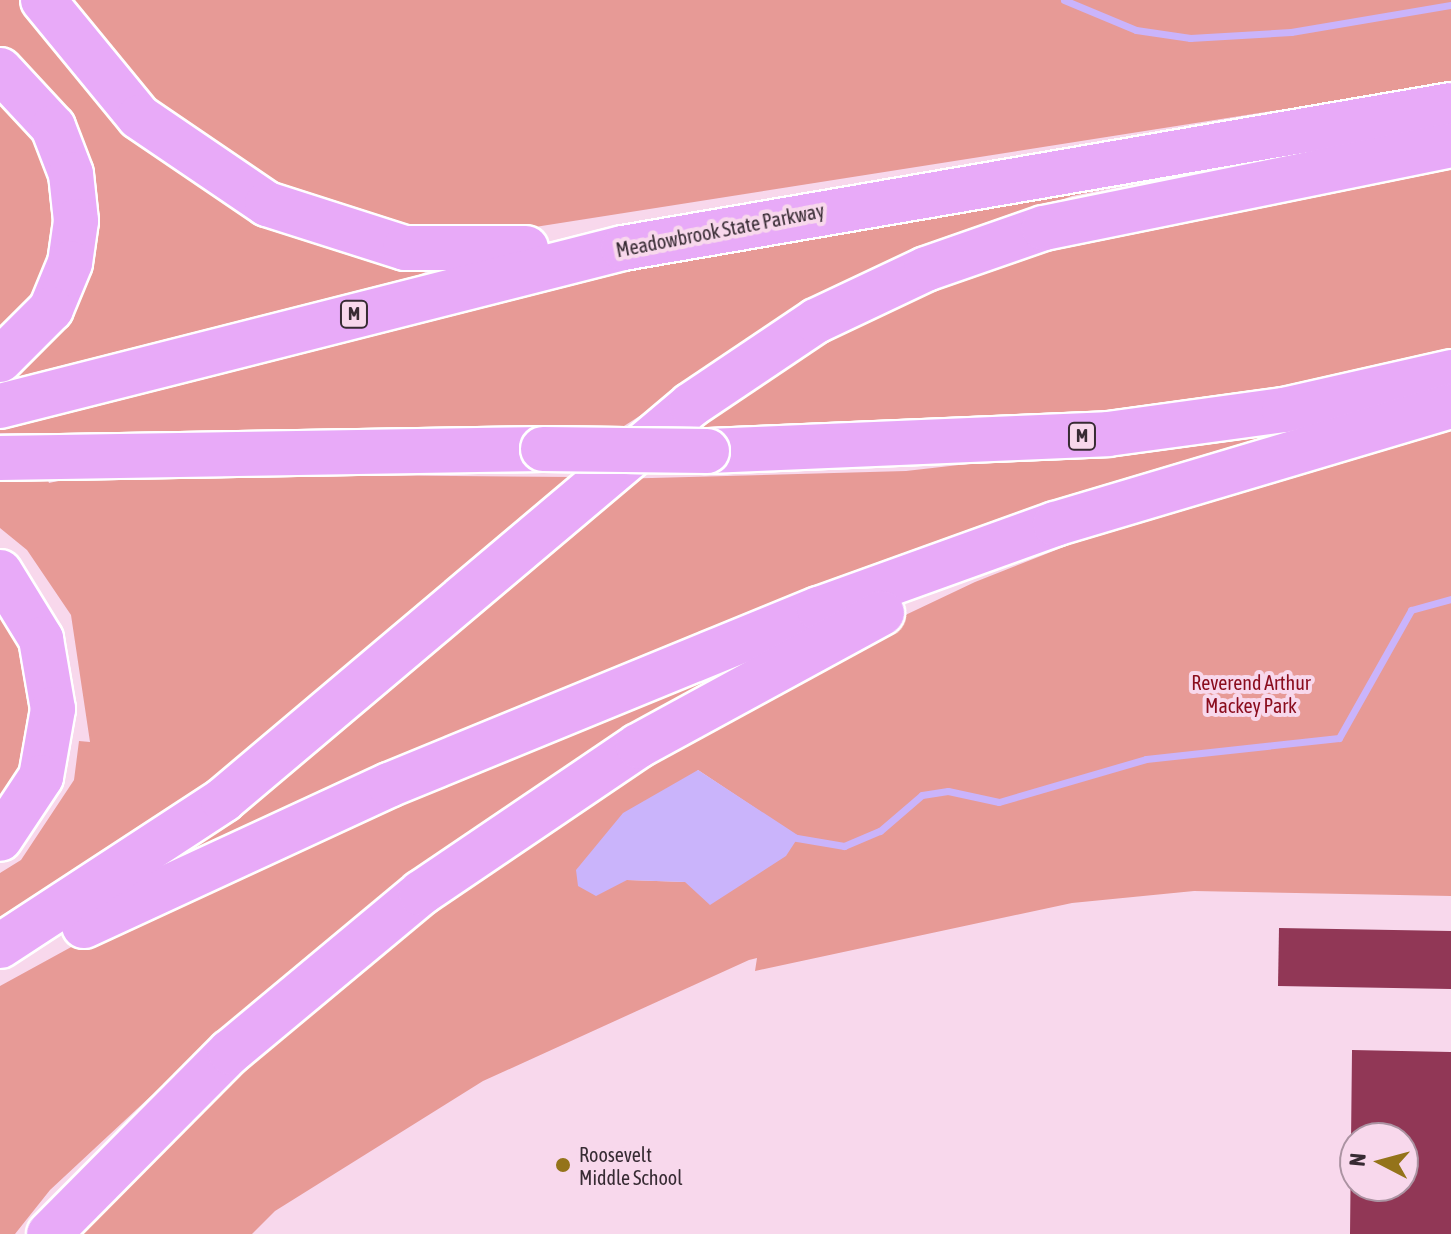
<!DOCTYPE html>
<html>
<head>
<meta charset="utf-8">
<style>
  body { margin:0 }
  #map { position:relative; width:1451px; height:1234px; overflow:hidden; background:#f8d8ec; font-family:"Asap Condensed",sans-serif }
  div>[style] { position:absolute }
  .green>* { inset:0; background:#e79a96 }
  .water>* { inset:0; background:#cab4fb }
  .stream>* { height:7px; margin:-3.5px; padding:0 3.5px; transform-origin:3.5px; border-radius:3.5px; background:#cab4fb }
  .building>* { inset:0; background:#913756 }
  .roads { filter:drop-shadow(2px 0 #fff) drop-shadow(-2px 0 #fff) drop-shadow(0 2px #fff) drop-shadow(0 -2px #fff) }
  .highway>* { height:44px; margin:-22px; padding:0 22px; transform-origin:22px; border-radius:22px; background:#e8aaf8 }
  .bridges { filter:drop-shadow(2px 0 #fff) drop-shadow(-2px 0 #fff) drop-shadow(0 2px #fff) drop-shadow(0 -2px #fff) }
  .highway-bridge>* { height:44px; margin:-22px; padding:0 22px; transform-origin:22px; border-radius:22px; background:#e8aaf8 }
  .dots>* { width:22px; height:22px; translate:-50% -50%; box-sizing:border-box; border:4px solid #f8d8ec; border-radius:50% }
  span { translate:-50% -50%; white-space:nowrap; text-align:center; line-height:1.15; -webkit-text-stroke:8px #f8d8ec; paint-order:stroke }
  .shield-label span { padding:2px 6px; background:#f8d8ec; border:2px solid; border-radius:6px; -webkit-text-stroke-width:0 }
  .shield-label { font-size:18px; color:#372b33; font-weight:700 }
  .street-label { font-size:20px; color:#372b33 }
  .park-label { font-size:20px; color:#8a0c1d }
  .poi-label { font-size:20px; color:#372b33 }
  .left { translate:0 -50%; text-align:left }
  .north { position:absolute; left:1339px; top:1122px; width:80px; height:80px; box-sizing:border-box; background:#f8d8ec; border:2px solid #ab93a2; border-radius:50%; rotate:276deg; font-size:22px; font-weight:700; line-height:32px; text-align:center; color:#372b33 }
  .north::after { content:''; display:block; margin:auto; width:28px; height:36px; background:#94731a; clip-path:polygon(50% 0,100% 100%,50% 72%,0 100%) }
</style>
</head>
<body>
<div id="map">
  <div class="green">
    <div style="clip-path:polygon(0 0,35px 0,112px 108px,443px 264px,386px 290px,0 389px,0 366px,90px 203px,0 53px)"></div>
    <div style="clip-path:polygon(65px 0,1451px 0,1451px 83px,458px 239px,327px 210px,227px 161px,125px 81px)"></div>
    <div style="clip-path:polygon(0 81px,56px 159px,61px 247px,29px 315px,0 337px)"></div>
    <div style="clip-path:polygon(1451px 154px,1451px 357px,1115px 418px,674px 434px,881px 299px,1046px 234px)"></div>
    <div style="clip-path:polygon(1221px 166px,1072px 196px,859px 276px,613px 433px,0 433px,0 416px,482px 293px)"></div>
    <div style="clip-path:polygon(1451px 384px,125px 890px,614px 479px,906px 471px,1202px 437px)"></div>
    <div style="clip-path:polygon(evenodd,1451px 426px,1451px 896px,1194px 891px,1072px 903px,755px 971px,757px 958px,749px 960px,483px 1081px,275px 1211px,252px 1234px,62px 1234px,427px 899px,781px 674px,975px 582px,1203px 492px,1451px 426px,698px 770px,776px 822px,685px 882px,627px 880px,698px 770px)"></div>
    <div style="clip-path:polygon(93px 473px,572px 477px,219px 775px,0 918px,0 873px,21px 860px,74px 780px,79px 741px,90px 742px,71px 615px,27px 550px,0 528px,0 481px,46px 475px,49px 483px)"></div>
    <div style="clip-path:polygon(0 592px,40px 698px,27px 778px,0 812px)"></div>
    <div style="clip-path:polygon(743px 655px,748px 667px,496px 819px,253px 1001px,50px 1190px,15px 1234px,0 1234px,0 986px,95px 934px)"></div>
  </div>
  <div class="water">
    <div style="clip-path:polygon(698px 770px,799px 836px,786px 856px,710px 905px,685px 882px,627px 880px,596px 896px,578px 886px,576px 870px,623px 813px)"></div>
  </div>
  <div class="stream">
    <div style="left:1064px;top:0;width:78px;rotate:22.6deg"></div>
    <div style="left:1136px;top:30px;width:55px;rotate:8.4deg"></div>
    <div style="left:1190px;top:38px;width:101px;rotate:-3.4deg"></div>
    <div style="left:1291px;top:32px;width:162px;rotate:-9.6deg"></div>
    <div style="left:791px;top:837px;width:54px;rotate:9.6deg"></div>
    <div style="left:844px;top:846px;width:39px;rotate:-23deg"></div>
    <div style="left:880px;top:831px;width:55px;rotate:-40.6deg"></div>
    <div style="left:922px;top:795px;width:26px;rotate:-9deg"></div>
    <div style="left:948px;top:791px;width:52px;rotate:12.2deg"></div>
    <div style="left:999px;top:802px;width:153px;rotate:-16.3deg"></div>
    <div style="left:1146px;top:759px;width:194px;rotate:-6.2deg"></div>
    <div style="left:1339px;top:738px;width:147px;rotate:-60.6deg"></div>
    <div style="left:1411px;top:610px;width:41px;rotate:-15.4deg"></div>
  </div>
  <div class="building">
    <div style="clip-path:polygon(1279px 928px,1451px 931px,1451px 989px,1278px 986px)"></div>
    <div style="clip-path:polygon(evenodd,1352px 1050px,1451px 1052px,1451px 1234px,1350px 1234px,1352px 1050px,1355px 1138px,1403px 1138px,1403px 1186px,1355px 1186px,1355px 1138px)"></div>
  </div>
  <div class="roads">
    <div class="highway">
      <div style="left:43px;top:0;width:151px;rotate:50.6deg"></div>
      <div style="left:139px;top:117px;width:155px;rotate:34.2deg"></div>
      <div style="left:267px;top:204px;width:145px;rotate:17.7deg"></div>
      <div style="left:405px;top:248px;width:121px"></div>
      <div style="left:0;top:70px;width:78px;rotate:47.1deg"></div>
      <div style="left:53px;top:127px;width:50px;rotate:69deg"></div>
      <div style="left:71px;top:174px;width:47px;rotate:83.9deg"></div>
      <div style="left:76px;top:221px;width:42px;rotate:98.1deg"></div>
      <div style="left:70px;top:263px;width:50px;rotate:112.4deg"></div>
      <div style="left:51px;top:309px;width:72px;rotate:135deg"></div>
      <div style="left:0;top:406px;width:643px;rotate:-14.23deg"></div>
      <div style="left:623px;top:248px;width:840px;rotate:-9.8deg"></div>
      <div style="left:707px;top:451px;width:401px;rotate:-2.4deg"></div>
      <div style="left:1108px;top:434px;width:178px;rotate:-7.8deg"></div>
      <div style="left:1284px;top:410px;width:171px;rotate:-12.8deg"></div>
      <div style="left:0;top:458px;width:543px;rotate:-0.95deg"></div>
      <div style="left:0;top:572px;width:79px;rotate:58.5deg"></div>
      <div style="left:41px;top:639px;width:71px;rotate:80.3deg"></div>
      <div style="left:53px;top:709px;width:69px;rotate:100deg"></div>
      <div style="left:41px;top:777px;width:74px;rotate:123.5deg"></div>
      <div style="left:84px;top:926px;width:336px;rotate:-24.8deg"></div>
      <div style="left:389px;top:785px;width:465px;rotate:-22.3deg"></div>
      <div style="left:819px;top:609px;width:251px;rotate:-19.8deg"></div>
      <div style="left:1055px;top:524px;width:413px;rotate:-16.6deg"></div>
      <div style="left:0;top:946px;width:267px;rotate:-33.2deg"></div>
      <div style="left:223px;top:800px;width:612px;rotate:-40.16deg"></div>
      <div style="left:691px;top:405px;width:151px;rotate:-33.9deg"></div>
      <div style="left:816px;top:321px;width:122px;rotate:-25.3deg"></div>
      <div style="left:926px;top:269px;width:125px;rotate:-19.2deg"></div>
      <div style="left:1044px;top:228px;width:415px;rotate:-11.5deg"></div>
      <div style="left:49px;top:1234px;width:257px;rotate:-45.2deg"></div>
      <div style="left:230px;top:1052px;width:249px;rotate:-39.8deg"></div>
      <div style="left:421px;top:893px;width:262px;rotate:-34.1deg"></div>
      <div style="left:638px;top:746px;width:278px;rotate:-28.6deg"></div>
    </div>
  </div>
  <div class="bridges">
    <div class="highway-bridge">
      <div style="left:543px;top:449px;width:164px;rotate:0.7deg"></div>
    </div>
  </div>
  <div class="dots">
    <div style="left:563px;top:1165px;background:#94731a"></div>
  </div>
  <div class="shield-label">
    <span style="left:354px;top:314px">M</span>
    <span style="left:1082px;top:436px">M</span>
  </div>
  <div class="street-label">
    <span style="left:720px;top:230px;rotate:-11deg">Meadowbrook State Parkway</span>
  </div>
  <div class="park-label">
    <span style="left:1251px;top:694px">Reverend Arthur<br>Mackey Park</span>
  </div>
  <div class="poi-label">
    <span class="left" style="left:579px;top:1166px">Roosevelt<br>Middle School</span>
  </div>
  <div class="north">N</div>
</div>
</body>
</html>
